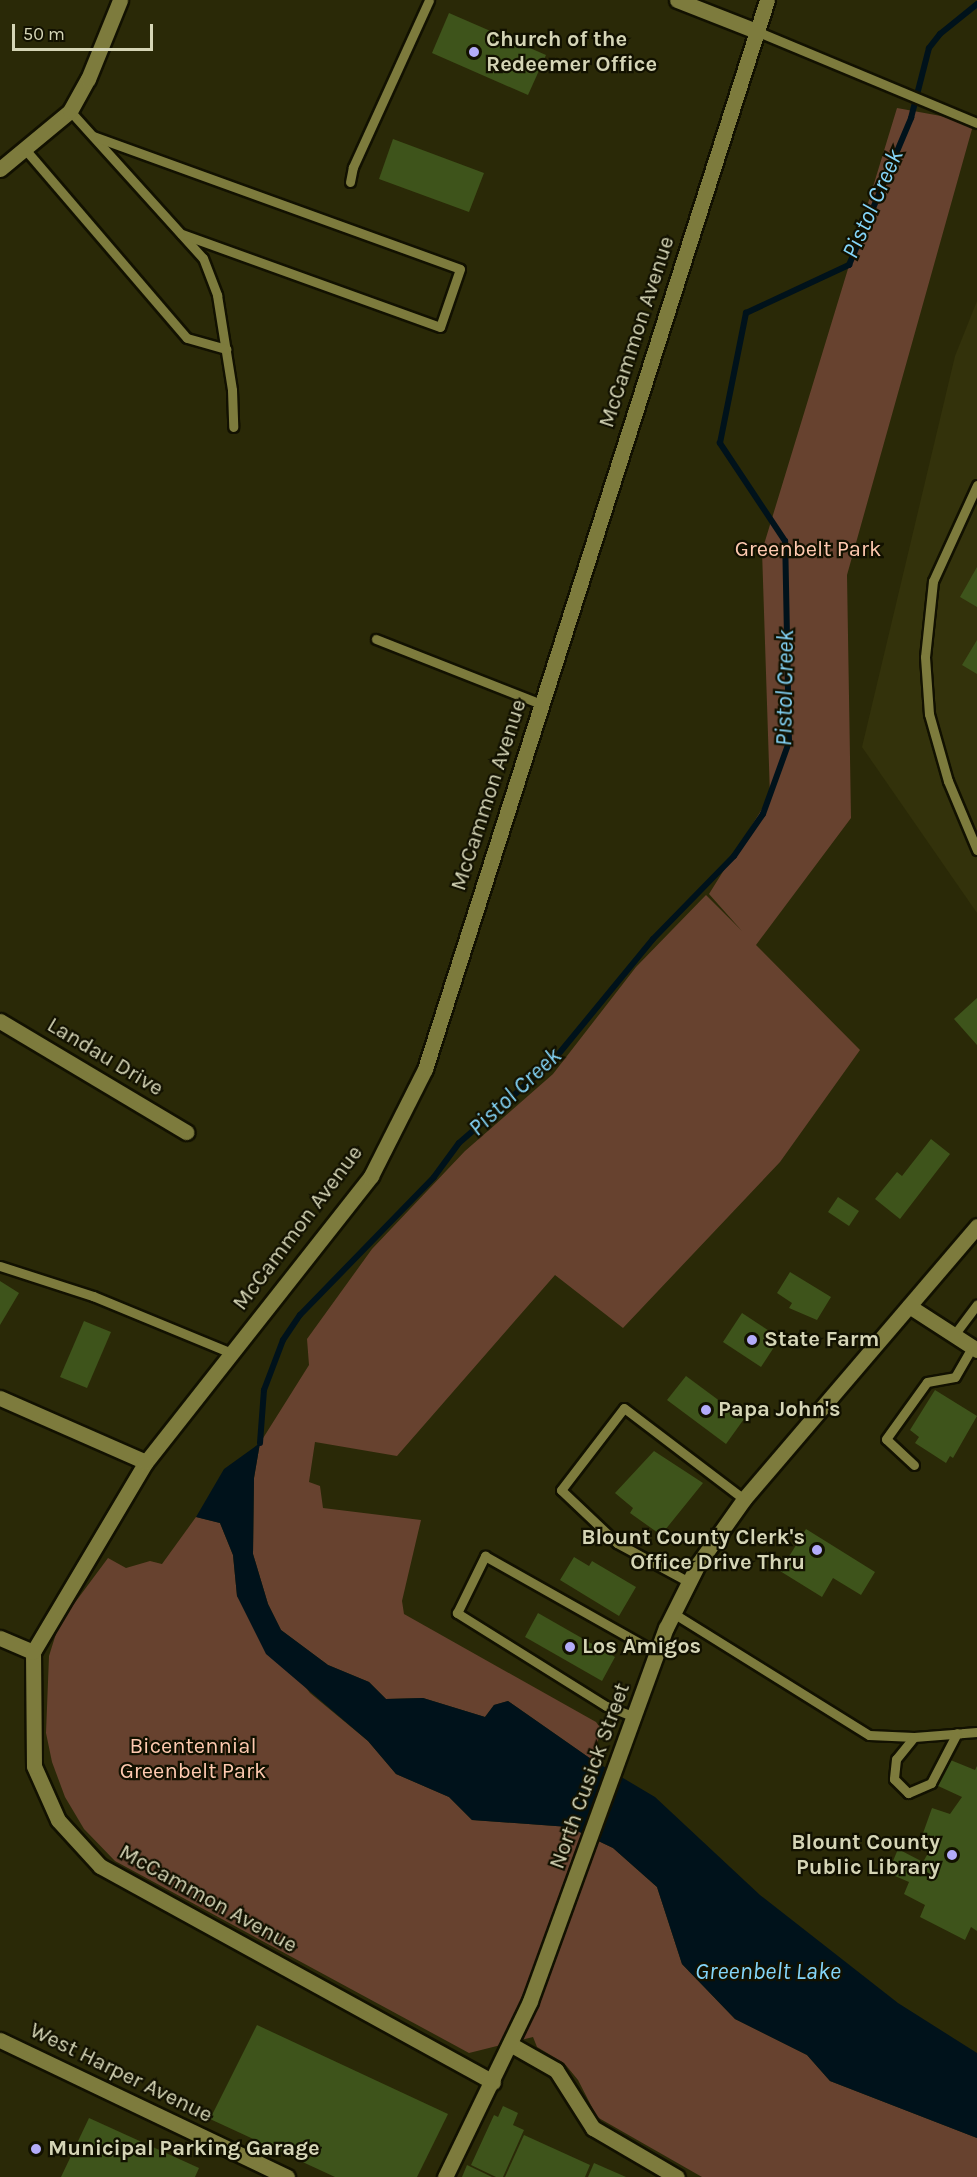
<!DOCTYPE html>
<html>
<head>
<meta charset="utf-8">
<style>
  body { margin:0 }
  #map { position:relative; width:977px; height:2177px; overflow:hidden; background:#2a2907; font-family:Karla,sans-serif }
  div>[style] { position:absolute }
  .built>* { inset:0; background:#33320b }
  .green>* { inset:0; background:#67422f }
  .water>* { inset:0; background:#00121b }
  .stream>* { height:6px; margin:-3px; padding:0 3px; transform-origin:3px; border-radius:3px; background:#00121b }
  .building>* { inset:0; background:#3e541b }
  .roads { filter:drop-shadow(2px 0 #121101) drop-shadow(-2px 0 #121101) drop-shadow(0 2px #121101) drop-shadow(0 -2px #121101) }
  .lane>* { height:9px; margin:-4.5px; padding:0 4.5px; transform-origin:4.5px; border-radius:4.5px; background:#7d7b3d }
  .street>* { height:15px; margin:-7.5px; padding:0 7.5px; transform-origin:7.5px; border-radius:7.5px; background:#7d7b3d }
  .secondary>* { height:15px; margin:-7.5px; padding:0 7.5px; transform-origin:7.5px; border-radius:7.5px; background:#7d7b3d }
  .dots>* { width:16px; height:16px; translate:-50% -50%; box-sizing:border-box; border:3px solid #121100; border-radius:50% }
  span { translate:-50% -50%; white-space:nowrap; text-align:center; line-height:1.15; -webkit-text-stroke:4.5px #121100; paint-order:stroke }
  .poi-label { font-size:22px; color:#d5d5b6; font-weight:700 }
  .left { translate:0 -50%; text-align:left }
  .right { translate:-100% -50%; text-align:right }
  .street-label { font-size:22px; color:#d5d5b6 }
  .park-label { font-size:22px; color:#ffcab0 }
  .water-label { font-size:24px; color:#84d5f9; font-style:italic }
  .scale { position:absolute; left:12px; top:24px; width:141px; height:27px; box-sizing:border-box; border:3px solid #d5d5b6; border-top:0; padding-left:8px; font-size:18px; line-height:21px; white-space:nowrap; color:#d5d5b6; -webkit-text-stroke:4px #121100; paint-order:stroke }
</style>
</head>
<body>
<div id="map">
  <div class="built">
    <div style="clip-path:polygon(977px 301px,977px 913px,862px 747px,955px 356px)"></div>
  </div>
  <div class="green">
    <div style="clip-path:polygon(897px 108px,974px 122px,847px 575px,851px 818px,756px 945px,860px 1050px,780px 1162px,623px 1328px,555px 1275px,397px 1456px,315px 1442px,309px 1482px,320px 1486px,323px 1508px,421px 1520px,402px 1601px,404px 1614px,596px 1722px,602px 1730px,591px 1759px,508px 1701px,494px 1705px,485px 1717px,423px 1698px,386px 1699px,369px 1682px,328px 1665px,281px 1630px,268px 1604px,253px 1554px,254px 1478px,260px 1443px,309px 1365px,307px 1339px,372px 1249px,465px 1151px,553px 1074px,636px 967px,706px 895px,742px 931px,709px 894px,770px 796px,762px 551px)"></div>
    <div style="clip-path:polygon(196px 1517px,220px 1523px,233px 1555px,237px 1596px,310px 1693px,368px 1741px,396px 1774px,449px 1797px,472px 1820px,569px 1827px,613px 1848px,657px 1887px,682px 1964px,735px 2019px,807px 2055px,830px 2081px,977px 2138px,977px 2177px,702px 2177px,597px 2117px,578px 2080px,564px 2063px,537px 2047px,533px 2037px,469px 2053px,115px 1861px,84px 1829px,65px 1797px,52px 1762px,46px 1733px,49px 1656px,59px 1624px,108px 1558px,126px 1568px,150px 1561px,162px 1564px)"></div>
  </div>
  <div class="water">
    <div style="clip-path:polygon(260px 1443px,254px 1478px,253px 1554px,268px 1604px,281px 1630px,328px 1665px,369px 1682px,386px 1699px,423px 1698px,485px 1717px,494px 1705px,508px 1701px,591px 1759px,655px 1797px,760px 1895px,898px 2003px,977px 2053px,977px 2138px,830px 2081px,807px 2055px,735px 2019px,682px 1964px,657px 1887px,613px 1848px,569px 1827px,472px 1820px,449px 1797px,396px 1774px,368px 1741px,266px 1654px,237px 1596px,233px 1555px,220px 1523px,196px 1517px,224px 1469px)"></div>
  </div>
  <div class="stream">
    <div style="left:260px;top:1443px;width:53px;rotate:-85.7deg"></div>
    <div style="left:264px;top:1390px;width:53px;rotate:-69.2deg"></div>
    <div style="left:283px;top:1340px;width:30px;rotate:-56deg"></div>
    <div style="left:300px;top:1315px;width:192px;rotate:-45.8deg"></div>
    <div style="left:434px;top:1177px;width:42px;rotate:-53.7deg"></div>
    <div style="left:459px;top:1143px;width:123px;rotate:-41.1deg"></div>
    <div style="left:552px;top:1062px;width:159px;rotate:-50.6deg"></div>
    <div style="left:653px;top:939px;width:116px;rotate:-45.7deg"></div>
    <div style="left:734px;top:856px;width:51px;rotate:-55.4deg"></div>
    <div style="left:763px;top:814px;width:77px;rotate:-70.1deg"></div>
    <div style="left:789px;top:742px;width:201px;rotate:-91.1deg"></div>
    <div style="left:785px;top:541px;width:118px;rotate:-123.6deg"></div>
    <div style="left:720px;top:443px;width:133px;rotate:-78.7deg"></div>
    <div style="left:746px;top:313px;width:114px;rotate:-25deg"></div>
    <div style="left:849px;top:265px;width:160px;rotate:-67.1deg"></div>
    <div style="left:911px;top:118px;width:72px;rotate:-75.6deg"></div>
    <div style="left:929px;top:48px;width:18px;rotate:-52deg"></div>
    <div style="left:940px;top:34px;width:48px;rotate:-39deg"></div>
  </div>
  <div class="building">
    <div style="clip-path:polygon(449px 13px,546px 55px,528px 95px,432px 53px)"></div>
    <div style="clip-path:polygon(393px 139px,484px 173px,469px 212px,379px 179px)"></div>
    <div style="clip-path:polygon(977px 567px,977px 607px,960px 597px)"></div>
    <div style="clip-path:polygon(977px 640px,977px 674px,962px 665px)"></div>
    <div style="clip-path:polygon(977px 998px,977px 1045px,954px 1019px)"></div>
    <div style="clip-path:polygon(931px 1139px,950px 1154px,900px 1219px,875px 1199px,897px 1172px,902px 1176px)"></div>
    <div style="clip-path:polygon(838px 1197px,859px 1211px,849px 1226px,828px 1212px)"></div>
    <div style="clip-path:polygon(790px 1272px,831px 1297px,817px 1320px,789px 1308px,792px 1303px,777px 1293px)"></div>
    <div style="clip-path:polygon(0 1281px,19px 1293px,0 1325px)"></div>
    <div style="clip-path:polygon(742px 1313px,780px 1338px,761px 1367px,723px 1342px)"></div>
    <div style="clip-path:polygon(84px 1321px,111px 1332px,87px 1388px,60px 1377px)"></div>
    <div style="clip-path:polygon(686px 1376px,744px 1419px,726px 1444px,667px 1400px)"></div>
    <div style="clip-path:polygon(935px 1390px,977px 1416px,953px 1458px,950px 1456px,946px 1463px,915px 1443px,919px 1437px,910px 1430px)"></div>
    <div style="clip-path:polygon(654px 1451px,703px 1483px,661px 1535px,630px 1513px,633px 1508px,615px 1493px)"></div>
    <div style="clip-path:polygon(806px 1529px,875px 1572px,861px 1595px,833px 1578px,822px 1597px,780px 1571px)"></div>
    <div style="clip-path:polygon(574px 1557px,589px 1566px,592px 1561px,636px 1587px,619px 1616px,560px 1580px)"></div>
    <div style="clip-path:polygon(538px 1613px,615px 1657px,602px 1681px,525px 1637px)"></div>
    <div style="clip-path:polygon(948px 1759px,975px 1770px,977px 1766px,977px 1931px,971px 1927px,965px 1940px,920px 1917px,925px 1905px,904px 1894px,909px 1882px,888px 1873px,898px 1849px,923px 1862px,934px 1843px,922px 1836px,932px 1808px,950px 1814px,962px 1797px,936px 1785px)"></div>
    <div style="clip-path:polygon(257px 2025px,448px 2114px,417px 2177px,335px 2177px,210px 2119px)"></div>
    <div style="clip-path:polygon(503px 2106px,518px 2113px,513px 2125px,524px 2130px,503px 2177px,496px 2177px,471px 2165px,494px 2115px,498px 2117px)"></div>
    <div style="clip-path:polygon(89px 2118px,199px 2168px,195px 2177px,61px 2177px)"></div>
    <div style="clip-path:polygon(524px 2135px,590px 2165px,585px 2177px,505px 2177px)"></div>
    <div style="clip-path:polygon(594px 2163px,626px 2177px,588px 2177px)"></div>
    <div style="clip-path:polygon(467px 2165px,492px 2177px,462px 2177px)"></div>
  </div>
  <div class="roads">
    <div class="lane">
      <div style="left:756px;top:31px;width:239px;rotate:22.6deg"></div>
      <div style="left:70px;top:111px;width:198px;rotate:47.9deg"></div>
      <div style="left:203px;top:258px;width:40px;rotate:69deg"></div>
      <div style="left:217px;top:295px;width:96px;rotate:81deg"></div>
      <div style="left:232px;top:390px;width:37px;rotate:88deg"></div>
      <div style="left:93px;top:136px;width:390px;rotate:19.9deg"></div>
      <div style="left:460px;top:269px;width:61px;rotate:109deg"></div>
      <div style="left:440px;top:327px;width:275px;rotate:-160.2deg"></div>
      <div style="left:24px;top:148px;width:250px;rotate:49.4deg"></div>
      <div style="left:187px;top:338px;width:41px;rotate:15.8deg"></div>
      <div style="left:350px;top:182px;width:15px;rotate:-79deg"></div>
      <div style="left:353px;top:167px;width:183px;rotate:-65.5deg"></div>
      <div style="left:977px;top:485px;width:106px;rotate:114.6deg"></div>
      <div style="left:933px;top:581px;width:76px;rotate:96deg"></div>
      <div style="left:925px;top:657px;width:57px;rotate:86deg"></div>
      <div style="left:929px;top:714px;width:70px;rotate:74.2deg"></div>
      <div style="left:948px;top:781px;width:75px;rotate:67.2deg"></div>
      <div style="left:376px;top:639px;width:177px;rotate:21.5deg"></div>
      <div style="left:0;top:1266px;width:98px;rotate:17.9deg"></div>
      <div style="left:93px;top:1296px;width:149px;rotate:22.4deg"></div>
      <div style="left:954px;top:1335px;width:38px;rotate:-53deg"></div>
      <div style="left:914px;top:1465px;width:38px;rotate:-137deg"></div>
      <div style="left:886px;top:1439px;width:70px;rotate:-54.3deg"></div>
      <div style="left:927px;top:1382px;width:28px;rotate:-10deg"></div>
      <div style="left:955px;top:1377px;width:34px;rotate:-60deg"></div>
      <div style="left:689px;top:1582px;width:82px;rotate:-151.6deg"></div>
      <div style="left:617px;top:1543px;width:77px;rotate:-136.6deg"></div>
      <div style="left:561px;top:1490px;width:103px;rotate:-52.5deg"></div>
      <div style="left:624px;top:1408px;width:151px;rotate:37.2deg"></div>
      <div style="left:673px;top:1613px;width:231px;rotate:31.9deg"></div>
      <div style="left:869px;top:1735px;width:45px;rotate:2.5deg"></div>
      <div style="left:914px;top:1737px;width:63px;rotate:-4.5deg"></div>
      <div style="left:635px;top:1717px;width:31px;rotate:-159deg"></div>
      <div style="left:606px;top:1706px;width:176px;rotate:-148deg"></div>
      <div style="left:457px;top:1613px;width:64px;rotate:-63.8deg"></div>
      <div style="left:485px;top:1556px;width:197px;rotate:29.4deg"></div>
      <div style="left:914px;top:1737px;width:28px;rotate:129deg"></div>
      <div style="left:896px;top:1759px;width:20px;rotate:96deg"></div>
      <div style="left:894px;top:1779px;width:20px;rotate:45deg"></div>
      <div style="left:908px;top:1793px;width:25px;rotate:-23deg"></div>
      <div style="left:931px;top:1783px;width:56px;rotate:-62.5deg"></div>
    </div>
    <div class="street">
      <div style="left:0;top:169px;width:91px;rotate:-39.6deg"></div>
      <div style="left:70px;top:111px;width:37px;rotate:-61deg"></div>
      <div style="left:88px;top:79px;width:85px;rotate:-67.9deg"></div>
      <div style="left:0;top:1021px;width:217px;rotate:30.8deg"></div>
      <div style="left:909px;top:1306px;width:81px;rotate:32.9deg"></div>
      <div style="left:0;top:1398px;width:159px;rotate:23.7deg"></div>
      <div style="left:0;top:1638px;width:36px;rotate:23deg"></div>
      <div style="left:0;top:2040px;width:318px;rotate:25.5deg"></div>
      <div style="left:510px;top:2044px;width:53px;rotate:29.5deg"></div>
      <div style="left:556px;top:2070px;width:69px;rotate:57.5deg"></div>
      <div style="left:593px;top:2128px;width:97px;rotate:30.3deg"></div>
    </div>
    <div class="secondary">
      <div style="left:677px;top:0;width:85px;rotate:21.4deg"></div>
      <div style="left:493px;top:2082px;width:448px;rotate:-151.2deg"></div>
      <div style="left:100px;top:1866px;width:62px;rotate:-132.4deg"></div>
      <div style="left:58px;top:1820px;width:59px;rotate:-114deg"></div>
      <div style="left:34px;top:1766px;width:114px;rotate:-90.5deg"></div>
      <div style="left:33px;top:1652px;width:221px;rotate:-59.3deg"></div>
      <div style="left:146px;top:1462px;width:364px;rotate:-51.8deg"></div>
      <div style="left:371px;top:1176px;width:120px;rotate:-63.2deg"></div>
      <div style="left:425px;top:1069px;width:1122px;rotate:-72.26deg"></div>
      <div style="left:445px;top:2177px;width:195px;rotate:-64.2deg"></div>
      <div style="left:530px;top:2001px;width:397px;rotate:-70deg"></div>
      <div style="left:666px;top:1628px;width:72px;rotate:-63.4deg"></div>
      <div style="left:698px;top:1564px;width:80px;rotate:-54.7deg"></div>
      <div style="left:744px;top:1499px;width:359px;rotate:-49.5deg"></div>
    </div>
  </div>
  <div class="dots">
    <div style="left:474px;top:52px;background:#b3acf9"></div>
    <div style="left:752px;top:1340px;background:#b3acf9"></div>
    <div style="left:706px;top:1410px;background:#b3acf9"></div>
    <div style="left:817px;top:1550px;background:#b3acf9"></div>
    <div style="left:570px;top:1647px;background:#b3acf9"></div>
    <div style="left:952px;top:1855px;background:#b3acf9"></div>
    <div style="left:36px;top:2149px;background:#b3acf9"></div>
  </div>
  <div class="poi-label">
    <span class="left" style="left:486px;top:52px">Church of the<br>Redeemer Office</span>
    <span class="left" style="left:764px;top:1340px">State Farm</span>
    <span class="left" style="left:718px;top:1410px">Papa John's</span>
    <span class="right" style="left:805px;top:1550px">Blount County Clerk's<br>Office Drive Thru</span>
    <span class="left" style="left:582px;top:1647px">Los Amigos</span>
    <span class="right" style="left:940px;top:1855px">Blount County<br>Public Library</span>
    <span class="left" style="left:48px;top:2149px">Municipal Parking Garage</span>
  </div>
  <div class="street-label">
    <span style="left:637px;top:332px;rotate:-72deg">McCammon Avenue</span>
    <span style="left:489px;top:795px;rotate:-72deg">McCammon Avenue</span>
    <span style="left:105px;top:1057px;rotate:31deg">Landau Drive</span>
    <span style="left:298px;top:1228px;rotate:-53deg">McCammon Avenue</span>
    <span style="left:590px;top:1776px;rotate:-70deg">North Cusick Street</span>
    <span style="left:208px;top:1899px;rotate:29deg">McCammon Avenue</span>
    <span style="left:121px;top:2073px;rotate:26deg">West Harper Avenue</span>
  </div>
  <div class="park-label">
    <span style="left:808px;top:550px">Greenbelt Park</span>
    <span style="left:193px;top:1759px">Bicentennial<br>Greenbelt Park</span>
  </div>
  <div class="water-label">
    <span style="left:873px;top:204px;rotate:-66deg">Pistol Creek</span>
    <span style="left:785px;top:688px;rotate:-89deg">Pistol Creek</span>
    <span style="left:515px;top:1092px;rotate:-43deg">Pistol Creek</span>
    <span style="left:768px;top:1972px">Greenbelt Lake</span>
  </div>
  <div class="scale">50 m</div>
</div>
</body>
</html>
